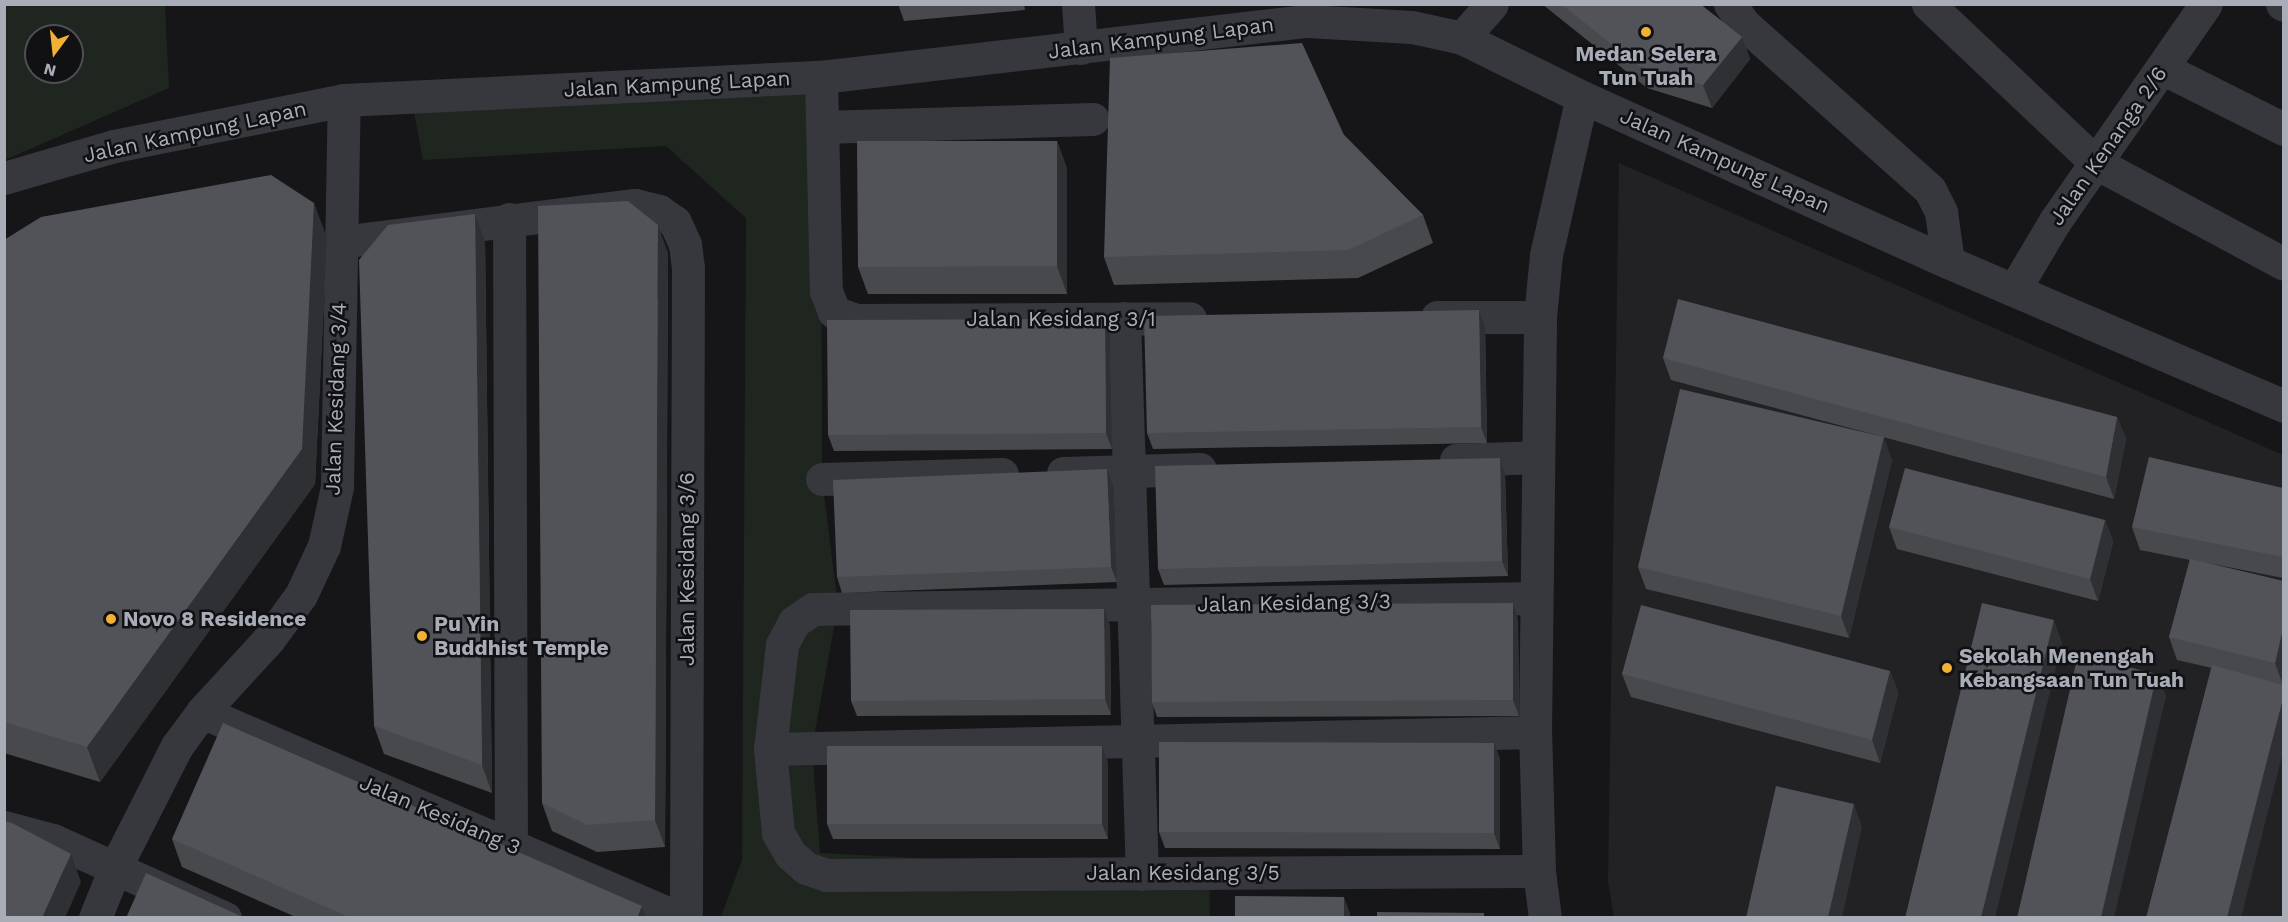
<!DOCTYPE html>
<html>
<head>
<meta charset="utf-8">
<style>
  body { margin:0 }
  #map { position:relative; width:2288px; height:922px; overflow:hidden; background:#161618; font-family:"Work Sans",sans-serif }
  div>[style] { position:absolute }
  .built>* { inset:0; background:#222225 }
  .green>* { inset:0; background:#1e261f }
  .minor>* { height:33px; margin:-16.5px; padding:0 16.5px; transform-origin:16.5px; border-radius:16.5px; background:#37383d }
  .wall>* { inset:0; background:#47494d }
  .shaded-wall>* { inset:0; background:#2f3033 }
  .building>* { inset:0; background:#525359 }
  .dots>* { width:16px; height:16px; translate:-50% -50%; box-sizing:border-box; border:3px solid #111113; border-radius:50% }
  span { translate:-50% -50%; white-space:nowrap; text-align:center; line-height:1.15; -webkit-text-stroke:5px #111113; paint-order:stroke }
  .street-label { font-size:21px; color:#a8adb8 }
  .poi-label { font-size:21px; color:#a8adb8; font-weight:700 }
  .left { translate:0 -50%; text-align:left }
  .frame { position:absolute; inset:0; border:6px solid #a8adb8; pointer-events:none }
  .north { position:absolute; left:24px; top:24px; width:60px; height:60px; box-sizing:border-box; background:#111113; border:2px solid #4d4f55; border-radius:50%; rotate:195deg; font-size:16px; font-weight:700; line-height:24px; text-align:center; color:#a8adb8 }
  .north::after { content:''; display:block; margin:auto; width:21px; height:27px; background:#f2b134; clip-path:polygon(50% 0,100% 100%,50% 72%,0 100%) }
</style>
</head>
<body>
<div id="map">
  <div class="built">
    <div style="clip-path:polygon(1619px 163px,2283px 455px,2283px 917px,1614px 918px,1608px 881px)"></div>
  </div>
  <div class="green">
    <div style="clip-path:polygon(evenodd,5px 4px,165px 5px,169px 88px,5px 160px,5px 4px,36px 36px,72px 36px,72px 72px,36px 72px,36px 36px)"></div>
    <div style="clip-path:polygon(821px 77px,822px 479px,838px 606px,812px 748px,820px 853px,1209px 873px,1210px 917px,721px 917px,742px 860px,746px 218px,666px 146px,423px 160px,411px 97px)"></div>
  </div>
  <div class="minor">
    <div style="left:1078px;top:4px;width:44px;rotate:86.1deg"></div>
    <div style="left:1730px;top:4px;width:24px;rotate:55deg"></div>
    <div style="left:1744px;top:24px;width:249px;rotate:41.7deg"></div>
    <div style="left:1930px;top:190px;width:25px;rotate:63deg"></div>
    <div style="left:1941px;top:212px;width:50px;rotate:82deg"></div>
    <div style="left:1928px;top:4px;width:231px;rotate:43.4deg"></div>
    <div style="left:2096px;top:163px;width:213px;rotate:28.2deg"></div>
    <div style="left:2282px;top:4px;width:2px;rotate:27deg"></div>
    <div style="left:1462px;top:38px;width:45px;rotate:-48.6deg"></div>
    <div style="left:2162px;top:68px;width:136px;rotate:26.6deg"></div>
    <div style="left:821px;top:77px;width:214px;rotate:88.7deg"></div>
    <div style="left:826px;top:291px;width:22px;rotate:69deg"></div>
    <div style="left:834px;top:312px;width:23px;rotate:20deg"></div>
    <div style="left:856px;top:320px;width:334px;rotate:-0.3deg"></div>
    <div style="left:822px;top:127px;width:271px;rotate:-1.7deg"></div>
    <div style="left:4px;top:178px;width:115px;rotate:-16.2deg"></div>
    <div style="left:114px;top:146px;width:235px;rotate:-11.3deg"></div>
    <div style="left:344px;top:100px;width:478px;rotate:-2.8deg"></div>
    <div style="left:821px;top:77px;width:489px;rotate:-6.6deg"></div>
    <div style="left:1307px;top:21px;width:105px;rotate:3.3deg"></div>
    <div style="left:1412px;top:27px;width:51px;rotate:12.4deg"></div>
    <div style="left:1462px;top:38px;width:134px;rotate:26.2deg"></div>
    <div style="left:1582px;top:97px;width:401px;rotate:24.3deg"></div>
    <div style="left:1948px;top:262px;width:366px;rotate:23.2deg"></div>
    <div style="left:509px;top:219px;width:627px;rotate:89.82deg"></div>
    <div style="left:341px;top:242px;width:296px;rotate:-7.2deg"></div>
    <div style="left:635px;top:205px;width:25px;rotate:14deg"></div>
    <div style="left:659px;top:211px;width:19px;rotate:35deg"></div>
    <div style="left:675px;top:222px;width:24px;rotate:66deg"></div>
    <div style="left:685px;top:244px;width:24px;rotate:83deg"></div>
    <div style="left:688px;top:268px;width:650px;rotate:90.18deg"></div>
    <div style="left:2014px;top:290px;width:80px;rotate:-59.3deg"></div>
    <div style="left:2055px;top:221px;width:264px;rotate:-55.2deg"></div>
    <div style="left:1437px;top:317px;width:103px"></div>
    <div style="left:1124px;top:318px;width:556px;rotate:88.15deg"></div>
    <div style="left:1456px;top:460px;width:82px;rotate:-2.1deg"></div>
    <div style="left:1063px;top:473px;width:137px;rotate:-1.7deg"></div>
    <div style="left:822px;top:479px;width:180px;rotate:-1.6deg"></div>
    <div style="left:1535px;top:598px;width:722px;rotate:179.13deg"></div>
    <div style="left:813px;top:609px;width:23px;rotate:146deg"></div>
    <div style="left:794px;top:622px;width:26px;rotate:118deg"></div>
    <div style="left:782px;top:645px;width:105px;rotate:96.6deg"></div>
    <div style="left:770px;top:749px;width:84px;rotate:84.6deg"></div>
    <div style="left:778px;top:833px;width:24px;rotate:60deg"></div>
    <div style="left:790px;top:854px;width:21px;rotate:41deg"></div>
    <div style="left:806px;top:868px;width:21px;rotate:19deg"></div>
    <div style="left:826px;top:875px;width:713px;rotate:-0.32deg"></div>
    <div style="left:202px;top:712px;width:520px;rotate:23.36deg"></div>
    <div style="left:770px;top:749px;width:765px;rotate:-1.27deg"></div>
    <div style="left:4px;top:827px;width:51px;rotate:14.9deg"></div>
    <div style="left:53px;top:840px;width:189px;rotate:24.4deg"></div>
    <div style="left:95px;top:918px;width:54px;rotate:-68.2deg"></div>
    <div style="left:115px;top:868px;width:137px;rotate:-63.1deg"></div>
    <div style="left:177px;top:746px;width:42px;rotate:-53.7deg"></div>
    <div style="left:202px;top:712px;width:99px;rotate:-47.5deg"></div>
    <div style="left:269px;top:639px;width:54px;rotate:-54deg"></div>
    <div style="left:301px;top:595px;width:54px;rotate:-64.9deg"></div>
    <div style="left:324px;top:546px;width:60px;rotate:-77.6deg"></div>
    <div style="left:337px;top:487px;width:387px;rotate:-89deg"></div>
    <div style="left:1545px;top:918px;width:47px;rotate:-97.3deg"></div>
    <div style="left:1539px;top:871px;width:139px;rotate:-91.6deg"></div>
    <div style="left:1535px;top:732px;width:415px;rotate:-89.3deg"></div>
    <div style="left:1540px;top:317px;width:62px;rotate:-84.5deg"></div>
    <div style="left:1546px;top:255px;width:162px;rotate:-77.2deg"></div>
  </div>
  <div class="wall">
    <div style="clip-path:polygon(898px 4px,1024px 4px,1025px 10px,904px 21px)"></div>
    <div style="clip-path:polygon(1542px 4px,1700px 4px,1742px 37px,1750px 59px,1712px 108px,1647px 88px)"></div>
    <div style="clip-path:polygon(1344px 135px,1423px 215px,1433px 243px,1358px 278px,1114px 285px,1104px 257px)"></div>
    <div style="clip-path:polygon(1057px 141px,1067px 169px,1067px 294px,868px 294px,858px 267px)"></div>
    <div style="clip-path:polygon(475px 214px,485px 241px,492px 793px,384px 754px,374px 726px)"></div>
    <div style="clip-path:polygon(327px 238px,315px 484px,100px 782px,4px 753px,4px 240px)"></div>
    <div style="clip-path:polygon(668px 253px,665px 847px,597px 852px,552px 831px,542px 803px)"></div>
    <div style="clip-path:polygon(1479px 310px,1485px 326px,1487px 443px,1153px 449px,1147px 433px)"></div>
    <div style="clip-path:polygon(1110px 334px,1112px 449px,834px 451px,828px 435px)"></div>
    <div style="clip-path:polygon(1663px 358px,2117px 417px,2126px 439px,2114px 499px,1671px 380px)"></div>
    <div style="clip-path:polygon(1500px 458px,1505px 473px,1508px 576px,1164px 585px,1158px 569px)"></div>
    <div style="clip-path:polygon(1892px 460px,1849px 638px,1646px 589px,1638px 567px)"></div>
    <div style="clip-path:polygon(1113px 485px,1117px 582px,842px 593px,837px 577px)"></div>
    <div style="clip-path:polygon(2283px 488px,2283px 578px,2208px 563px,2283px 581px,2283px 752px,2212px 668px,2177px 660px,2169px 637px,2190px 560px,2140px 550px,2132px 527px)"></div>
    <div style="clip-path:polygon(2105px 520px,2113px 542px,2098px 601px,1897px 549px,1889px 527px)"></div>
    <div style="clip-path:polygon(1518px 619px,1519px 716px,1157px 717px,1152px 702px)"></div>
    <div style="clip-path:polygon(1110px 625px,1111px 715px,857px 716px,851px 701px)"></div>
    <div style="clip-path:polygon(1890px 671px,1898px 693px,1880px 763px,1631px 697px,1622px 674px)"></div>
    <div style="clip-path:polygon(1500px 758px,1500px 849px,1165px 848px,1159px 832px)"></div>
    <div style="clip-path:polygon(1108px 762px,1108px 839px,833px 839px,827px 824px)"></div>
    <div style="clip-path:polygon(172px 839px,646px 918px,298px 918px,182px 867px)"></div>
  </div>
  <div class="shaded-wall">
    <div style="clip-path:polygon(1742px 37px,1750px 59px,1712px 108px,1703px 85px)"></div>
    <div style="clip-path:polygon(1057px 141px,1067px 169px,1067px 294px,1057px 266px)"></div>
    <div style="clip-path:polygon(314px 203px,327px 238px,315px 484px,100px 782px,87px 747px)"></div>
    <div style="clip-path:polygon(475px 214px,485px 241px,492px 793px,482px 765px)"></div>
    <div style="clip-path:polygon(658px 225px,668px 253px,665px 847px,655px 820px)"></div>
    <div style="clip-path:polygon(1479px 310px,1485px 326px,1487px 443px,1481px 427px)"></div>
    <div style="clip-path:polygon(1105px 319px,1110px 334px,1112px 449px,1106px 433px)"></div>
    <div style="clip-path:polygon(2117px 417px,2126px 439px,2114px 499px,2106px 477px)"></div>
    <div style="clip-path:polygon(1884px 437px,1892px 460px,1849px 638px,1841px 616px)"></div>
    <div style="clip-path:polygon(1500px 458px,1505px 473px,1508px 576px,1502px 561px)"></div>
    <div style="clip-path:polygon(1107px 469px,1113px 485px,1117px 582px,1111px 567px)"></div>
    <div style="clip-path:polygon(2105px 520px,2113px 542px,2098px 601px,2090px 579px)"></div>
    <div style="clip-path:polygon(1513px 603px,1518px 619px,1519px 716px,1513px 700px)"></div>
    <div style="clip-path:polygon(1104px 609px,1110px 625px,1111px 715px,1105px 699px)"></div>
    <div style="clip-path:polygon(2054px 620px,2062px 643px,1995px 918px,1981px 918px)"></div>
    <div style="clip-path:polygon(2283px 628px,2283px 685px,2275px 663px)"></div>
    <div style="clip-path:polygon(1890px 671px,1898px 693px,1880px 763px,1872px 740px)"></div>
    <div style="clip-path:polygon(2157px 674px,2166px 696px,2114px 918px,2101px 918px)"></div>
    <div style="clip-path:polygon(2283px 698px,2283px 752px,2241px 918px,2227px 918px)"></div>
    <div style="clip-path:polygon(1494px 743px,1500px 758px,1500px 849px,1494px 833px)"></div>
    <div style="clip-path:polygon(1102px 746px,1108px 762px,1108px 839px,1102px 824px)"></div>
    <div style="clip-path:polygon(1854px 804px,1862px 827px,1842px 918px,1828px 918px)"></div>
    <div style="clip-path:polygon(71px 854px,81px 882px,65px 918px,42px 918px)"></div>
    <div style="clip-path:polygon(1344px 897px,1350px 913px,1350px 918px,1344px 918px)"></div>
    <div style="clip-path:polygon(642px 906px,646px 918px,637px 918px)"></div>
  </div>
  <div class="building">
    <div style="clip-path:polygon(1561px 4px,1700px 4px,1742px 37px,1703px 85px,1639px 66px)"></div>
    <div style="clip-path:polygon(1302px 43px,1344px 135px,1423px 215px,1348px 250px,1104px 257px,1110px 58px)"></div>
    <div style="clip-path:polygon(857px 141px,1057px 141px,1057px 266px,858px 267px)"></div>
    <div style="clip-path:polygon(271px 175px,314px 203px,302px 449px,87px 747px,4px 722px,4px 240px,41px 217px)"></div>
    <div style="clip-path:polygon(628px 201px,658px 225px,655px 820px,587px 825px,542px 803px,538px 206px)"></div>
    <div style="clip-path:polygon(475px 214px,482px 765px,374px 726px,359px 260px,388px 225px)"></div>
    <div style="clip-path:polygon(1678px 299px,2117px 417px,2106px 477px,1663px 358px)"></div>
    <div style="clip-path:polygon(1479px 310px,1481px 427px,1147px 433px,1144px 316px)"></div>
    <div style="clip-path:polygon(1105px 319px,1106px 433px,828px 435px,827px 320px)"></div>
    <div style="clip-path:polygon(1680px 389px,1884px 437px,1841px 616px,1638px 567px)"></div>
    <div style="clip-path:polygon(2149px 457px,2283px 488px,2283px 557px,2132px 527px)"></div>
    <div style="clip-path:polygon(1500px 458px,1502px 561px,1158px 569px,1155px 466px)"></div>
    <div style="clip-path:polygon(1905px 468px,2105px 520px,2090px 579px,1889px 527px)"></div>
    <div style="clip-path:polygon(1107px 469px,1111px 567px,837px 577px,833px 480px)"></div>
    <div style="clip-path:polygon(2190px 559px,2283px 581px,2283px 628px,2275px 663px,2169px 637px)"></div>
    <div style="clip-path:polygon(1513px 603px,1513px 700px,1152px 702px,1151px 605px)"></div>
    <div style="clip-path:polygon(1982px 603px,2054px 620px,1981px 918px,1905px 918px)"></div>
    <div style="clip-path:polygon(1641px 605px,1890px 671px,1872px 740px,1622px 674px)"></div>
    <div style="clip-path:polygon(1104px 609px,1105px 699px,851px 701px,850px 610px)"></div>
    <div style="clip-path:polygon(2078px 655px,2157px 674px,2101px 918px,2017px 918px)"></div>
    <div style="clip-path:polygon(2212px 665px,2283px 685px,2283px 698px,2227px 918px,2146px 918px)"></div>
    <div style="clip-path:polygon(223px 723px,642px 906px,637px 918px,351px 918px,172px 839px)"></div>
    <div style="clip-path:polygon(1159px 742px,1494px 743px,1494px 833px,1159px 832px)"></div>
    <div style="clip-path:polygon(827px 746px,1102px 746px,1102px 824px,827px 824px)"></div>
    <div style="clip-path:polygon(1776px 786px,1854px 804px,1828px 918px,1746px 918px)"></div>
    <div style="clip-path:polygon(4px 821px,12px 823px,71px 854px,42px 918px,4px 918px)"></div>
    <div style="clip-path:polygon(146px 873px,245px 918px,126px 918px)"></div>
    <div style="clip-path:polygon(1235px 896px,1344px 897px,1344px 918px,1235px 918px)"></div>
    <div style="clip-path:polygon(1377px 912px,1484px 913px,1484px 918px,1377px 918px)"></div>
  </div>
  <div class="dots">
    <div style="left:1646px;top:32px;background:#f2b134"></div>
    <div style="left:111px;top:619px;background:#f2b134"></div>
    <div style="left:422px;top:636px;background:#f2b134"></div>
    <div style="left:1947px;top:668px;background:#f2b134"></div>
  </div>
  <div class="street-label">
    <span style="left:1161px;top:38px;rotate:-7deg">Jalan Kampung Lapan</span>
    <span style="left:677px;top:84px;rotate:-3deg">Jalan Kampung Lapan</span>
    <span style="left:195px;top:132px;rotate:-12deg">Jalan Kampung Lapan</span>
    <span style="left:2108px;top:146px;rotate:-55deg">Jalan Kenanga 2/6</span>
    <span style="left:1725px;top:161px;rotate:24deg">Jalan Kampung Lapan</span>
    <span style="left:1061px;top:319px">Jalan Kesidang 3/1</span>
    <span style="left:336px;top:399px;rotate:-88deg">Jalan Kesidang 3/4</span>
    <span style="left:687px;top:569px;rotate:-90deg">Jalan Kesidang 3/6</span>
    <span style="left:1294px;top:603px;rotate:-1deg">Jalan Kesidang 3/3</span>
    <span style="left:440px;top:815px;rotate:23deg">Jalan Kesidang 3</span>
    <span style="left:1183px;top:873px">Jalan Kesidang 3/5</span>
  </div>
  <div class="poi-label">
    <span style="left:1646px;top:66px">Medan Selera<br>Tun Tuah</span>
    <span class="left" style="left:123px;top:619px">Novo 8 Residence</span>
    <span class="left" style="left:434px;top:636px">Pu Yin<br>Buddhist Temple</span>
    <span class="left" style="left:1959px;top:668px">Sekolah Menengah<br>Kebangsaan Tun Tuah</span>
  </div>
  <div class="frame"></div>
  <div class="north">N</div>
</div>
</body>
</html>
